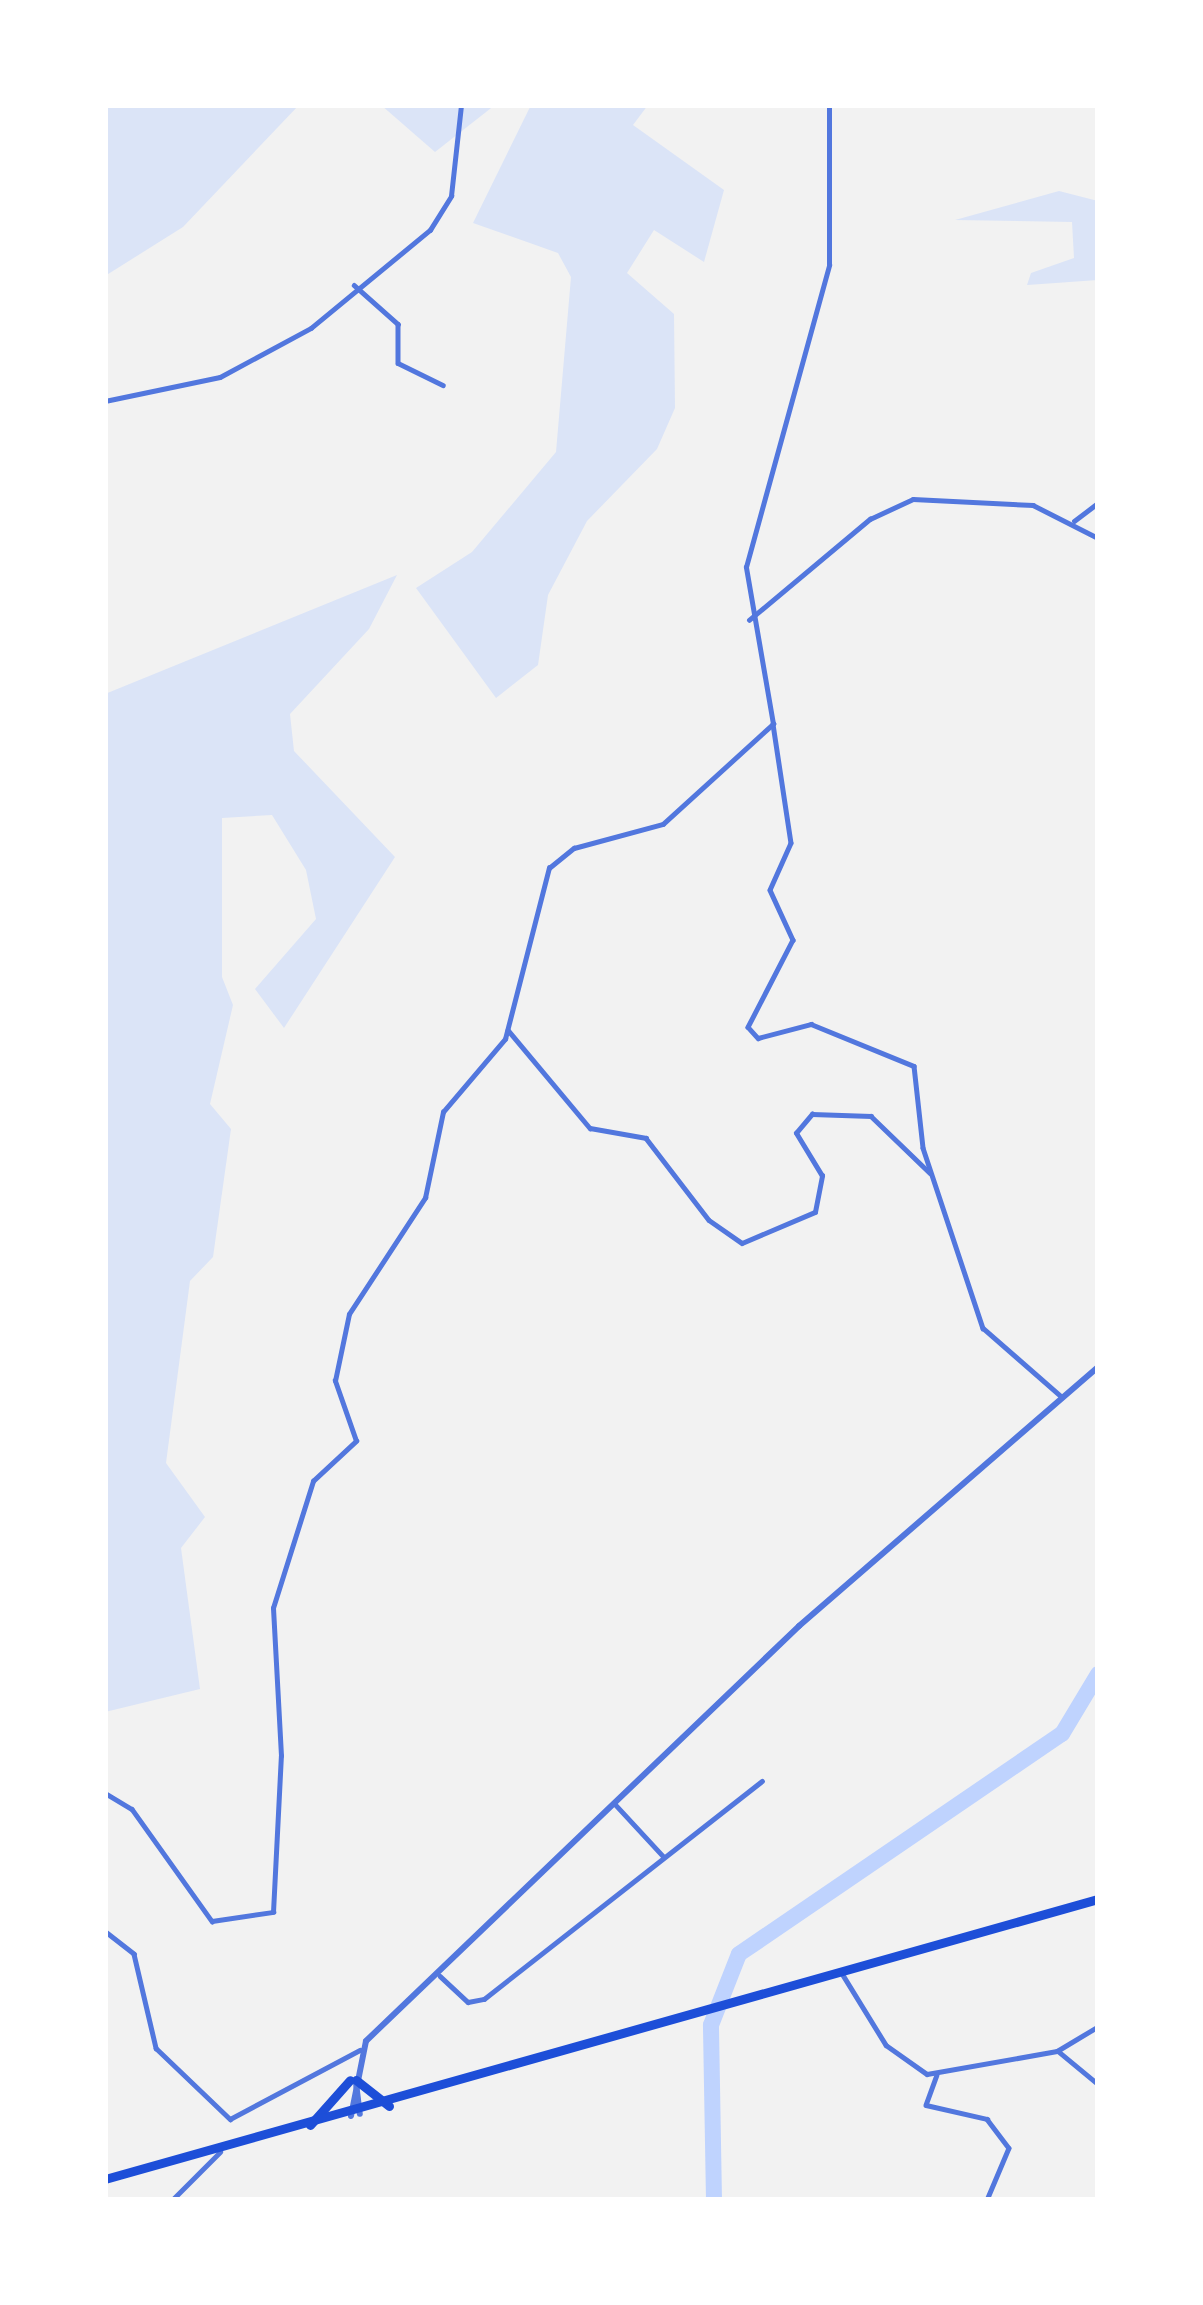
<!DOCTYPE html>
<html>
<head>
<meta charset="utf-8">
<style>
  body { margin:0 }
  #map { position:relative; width:1203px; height:2305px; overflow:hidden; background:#f2f2f2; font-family:Barlow,sans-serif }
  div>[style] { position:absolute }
  .green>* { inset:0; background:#dbe4f7 }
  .river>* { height:16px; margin:-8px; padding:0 8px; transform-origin:8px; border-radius:8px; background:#bfd3fe }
  .minor>* { height:4.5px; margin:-2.25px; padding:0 2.25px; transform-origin:2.25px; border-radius:2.25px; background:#5277de }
  .tertiary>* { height:6px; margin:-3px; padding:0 3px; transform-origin:3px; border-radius:3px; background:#5277de }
  .primary>* { height:9px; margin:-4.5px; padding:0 4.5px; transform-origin:4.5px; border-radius:4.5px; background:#1d4ed8 }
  span { translate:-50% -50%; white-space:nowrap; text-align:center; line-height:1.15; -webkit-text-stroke:9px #fff; paint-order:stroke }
  .frame { position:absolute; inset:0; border:108px solid #fff; pointer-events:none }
</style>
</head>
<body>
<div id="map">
  <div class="green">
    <div style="clip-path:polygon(105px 105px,299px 105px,183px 227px,105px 276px)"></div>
    <div style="clip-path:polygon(381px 105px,495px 105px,435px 152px)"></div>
    <div style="clip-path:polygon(531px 105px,648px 105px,633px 125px,724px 190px,704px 262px,654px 230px,627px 273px,674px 314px,675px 408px,657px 449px,587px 521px,548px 595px,538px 665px,496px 698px,416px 588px,472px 552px,556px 452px,571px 277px,558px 253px,473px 223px)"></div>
    <div style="clip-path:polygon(1059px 191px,1098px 201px,1098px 280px,1027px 285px,1031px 273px,1074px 258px,1072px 222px,955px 220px)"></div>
    <div style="clip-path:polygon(397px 575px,369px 629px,290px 714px,294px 751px,395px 857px,284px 1028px,255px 989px,316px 919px,306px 870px,272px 815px,222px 818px,222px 977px,233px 1005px,210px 1104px,231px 1129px,213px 1257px,190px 1281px,166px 1463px,205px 1517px,181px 1548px,200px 1689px,105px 1712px,105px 694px)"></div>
  </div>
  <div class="river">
    <div style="left:714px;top:2200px;width:175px;rotate:-91deg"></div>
    <div style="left:711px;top:2025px;width:76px;rotate:-68.5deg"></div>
    <div style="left:739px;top:1954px;width:391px;rotate:-34.3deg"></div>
    <div style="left:1062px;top:1734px;width:70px;rotate:-59deg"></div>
  </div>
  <div class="minor">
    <div style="left:354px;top:285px;width:59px;rotate:41.6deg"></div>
    <div style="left:398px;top:324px;width:39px;rotate:90deg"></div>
    <div style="left:398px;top:363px;width:50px;rotate:26.1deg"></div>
    <div style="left:105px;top:401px;width:117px;rotate:-11.8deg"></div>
    <div style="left:220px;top:377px;width:103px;rotate:-28.3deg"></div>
    <div style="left:311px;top:328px;width:154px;rotate:-39.5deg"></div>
    <div style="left:430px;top:230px;width:40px;rotate:-58deg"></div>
    <div style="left:451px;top:196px;width:92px;rotate:-83.7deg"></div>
    <div style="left:1074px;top:521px;width:30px;rotate:-37deg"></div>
    <div style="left:749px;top:620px;width:158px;rotate:-39.9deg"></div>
    <div style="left:870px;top:519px;width:47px;rotate:-24.9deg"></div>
    <div style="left:913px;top:499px;width:120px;rotate:2.9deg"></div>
    <div style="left:1033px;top:505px;width:73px;rotate:26.9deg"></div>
    <div style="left:1098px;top:620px;width:11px;rotate:90deg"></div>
    <div style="left:773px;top:724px;width:120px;rotate:81.4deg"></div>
    <div style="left:791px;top:843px;width:51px;rotate:114.1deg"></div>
    <div style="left:770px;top:890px;width:55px;rotate:65.3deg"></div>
    <div style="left:793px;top:940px;width:98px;rotate:117.3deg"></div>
    <div style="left:748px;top:1027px;width:15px;rotate:48deg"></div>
    <div style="left:758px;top:1038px;width:55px;rotate:-14.8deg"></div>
    <div style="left:811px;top:1024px;width:111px;rotate:22.2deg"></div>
    <div style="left:914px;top:1066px;width:82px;rotate:83.7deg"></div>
    <div style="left:923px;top:1148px;width:190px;rotate:71.6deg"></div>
    <div style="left:983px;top:1328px;width:105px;rotate:41.1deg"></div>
    <div style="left:508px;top:1030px;width:128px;rotate:50.1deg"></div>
    <div style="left:590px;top:1128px;width:57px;rotate:10.1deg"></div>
    <div style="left:646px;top:1138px;width:103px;rotate:52.5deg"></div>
    <div style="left:709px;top:1220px;width:40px;rotate:34.9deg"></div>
    <div style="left:742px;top:1243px;width:79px;rotate:-23deg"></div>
    <div style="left:815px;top:1212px;width:37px;rotate:-79deg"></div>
    <div style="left:822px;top:1176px;width:50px;rotate:-121.2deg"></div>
    <div style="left:796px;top:1133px;width:25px;rotate:-50deg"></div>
    <div style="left:812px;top:1114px;width:59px;rotate:1.9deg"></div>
    <div style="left:871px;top:1116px;width:82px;rotate:44deg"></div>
    <div style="left:105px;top:1793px;width:31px;rotate:31deg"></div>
    <div style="left:132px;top:1809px;width:138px;rotate:54.5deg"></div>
    <div style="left:212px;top:1921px;width:62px;rotate:-8.4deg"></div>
    <div style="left:273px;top:1912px;width:156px;rotate:-87.1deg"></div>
    <div style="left:281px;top:1756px;width:148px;rotate:-93.1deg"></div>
    <div style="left:273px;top:1608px;width:133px;rotate:-72.5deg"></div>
    <div style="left:313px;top:1481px;width:59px;rotate:-42.9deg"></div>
    <div style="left:356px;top:1441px;width:64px;rotate:-109.3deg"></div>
    <div style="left:335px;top:1381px;width:68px;rotate:-78.2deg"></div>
    <div style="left:349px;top:1314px;width:139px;rotate:-56.8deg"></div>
    <div style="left:425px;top:1198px;width:88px;rotate:-78.2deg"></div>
    <div style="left:443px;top:1112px;width:96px;rotate:-49.7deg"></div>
    <div style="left:505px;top:1039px;width:177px;rotate:-75.6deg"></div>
    <div style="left:549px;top:868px;width:32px;rotate:-39deg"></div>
    <div style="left:574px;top:848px;width:92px;rotate:-15.1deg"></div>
    <div style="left:663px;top:824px;width:149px;rotate:-42.3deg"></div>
    <div style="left:773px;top:724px;width:159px;rotate:-99.8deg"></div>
    <div style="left:746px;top:567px;width:313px;rotate:-74.6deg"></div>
    <div style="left:829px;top:265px;width:160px;rotate:-90deg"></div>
    <div style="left:614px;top:1803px;width:72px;rotate:47.2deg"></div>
    <div style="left:105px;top:1931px;width:37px;rotate:38deg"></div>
    <div style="left:134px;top:1954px;width:97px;rotate:76.8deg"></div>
    <div style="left:156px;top:2048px;width:103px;rotate:43.8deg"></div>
    <div style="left:230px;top:2119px;width:147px;rotate:-28deg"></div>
    <div style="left:843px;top:1975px;width:82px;rotate:58.4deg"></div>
    <div style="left:886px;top:2045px;width:50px;rotate:35.3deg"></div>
    <div style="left:927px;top:2074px;width:133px;rotate:-10deg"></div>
    <div style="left:440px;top:1976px;width:38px;rotate:43deg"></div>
    <div style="left:468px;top:2002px;width:16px;rotate:-11deg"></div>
    <div style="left:484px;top:1999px;width:353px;rotate:-38.1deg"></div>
    <div style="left:1098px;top:2027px;width:47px;rotate:149deg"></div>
    <div style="left:1058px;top:2051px;width:52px;rotate:39.5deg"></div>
    <div style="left:937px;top:2075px;width:32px;rotate:110deg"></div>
    <div style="left:926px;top:2105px;width:63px;rotate:12.9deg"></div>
    <div style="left:987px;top:2119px;width:36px;rotate:53deg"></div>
    <div style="left:1009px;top:2148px;width:56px;rotate:112.9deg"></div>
    <div style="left:172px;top:2200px;width:68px;rotate:-45deg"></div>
  </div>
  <div class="tertiary">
    <div style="left:356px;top:2083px;width:31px;rotate:83deg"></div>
    <div style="left:351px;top:2116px;width:76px;rotate:-78.7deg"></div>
    <div style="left:366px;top:2041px;width:600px;rotate:-43.78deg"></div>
    <div style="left:799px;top:1626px;width:396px;rotate:-40.9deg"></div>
  </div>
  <div class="primary">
    <div style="left:356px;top:2080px;width:42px;rotate:38.2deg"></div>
    <div style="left:310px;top:2125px;width:60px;rotate:-48.4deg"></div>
    <div style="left:105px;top:2179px;width:1032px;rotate:-15.75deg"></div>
  </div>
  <div class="frame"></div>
</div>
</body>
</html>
